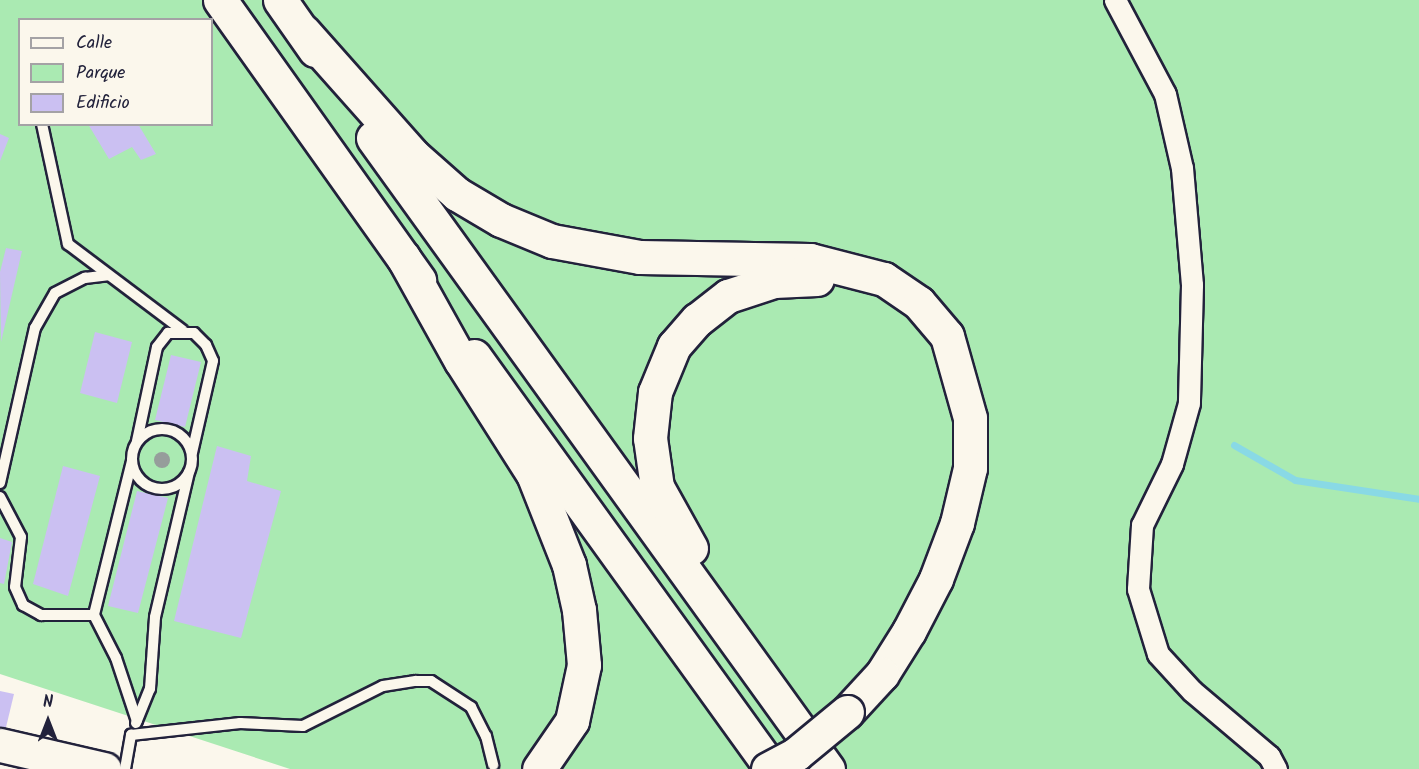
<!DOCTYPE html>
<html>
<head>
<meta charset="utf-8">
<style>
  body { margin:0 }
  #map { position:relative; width:1419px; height:769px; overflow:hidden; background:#fbf7ec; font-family:Kalam,sans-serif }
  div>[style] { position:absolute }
  .green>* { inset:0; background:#aaeab2 }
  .stream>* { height:7px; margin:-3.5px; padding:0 3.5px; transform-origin:3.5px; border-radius:3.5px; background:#89d9e5 }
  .building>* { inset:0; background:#cbc0f2 }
  .roads { filter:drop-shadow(2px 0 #22223b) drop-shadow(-2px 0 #22223b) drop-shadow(0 2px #22223b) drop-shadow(0 -2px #22223b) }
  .service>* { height:10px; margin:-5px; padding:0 5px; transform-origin:5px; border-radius:5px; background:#fbf7ec }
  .service>.ring { margin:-5px; padding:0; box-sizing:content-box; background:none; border:10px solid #fbf7ec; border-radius:50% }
  .minor>* { height:21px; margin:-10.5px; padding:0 10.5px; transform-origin:10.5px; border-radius:10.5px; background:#fbf7ec }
  .trunk>* { height:33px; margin:-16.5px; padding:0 16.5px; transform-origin:16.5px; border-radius:16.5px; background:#fbf7ec }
  .motorway>* { height:33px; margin:-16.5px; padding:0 16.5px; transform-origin:16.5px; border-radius:16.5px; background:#fbf7ec }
  .bridges { filter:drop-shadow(2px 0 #22223b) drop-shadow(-2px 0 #22223b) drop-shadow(0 2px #22223b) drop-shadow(0 -2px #22223b) }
  .trunk-bridge>* { height:33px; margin:-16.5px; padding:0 16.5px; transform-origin:16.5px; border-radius:16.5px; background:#fbf7ec }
  .trees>* { width:16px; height:16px; margin:-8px; border-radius:50%; background:#969d9b }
  span { translate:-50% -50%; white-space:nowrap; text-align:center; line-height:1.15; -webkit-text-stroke:5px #fbf7ec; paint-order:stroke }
  .legend { position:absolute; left:18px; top:18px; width:195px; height:108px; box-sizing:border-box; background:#fbf7ec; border:2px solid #a4a2a5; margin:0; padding:8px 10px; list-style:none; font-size:18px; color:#22223b }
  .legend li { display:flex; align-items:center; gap:12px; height:30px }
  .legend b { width:30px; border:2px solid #a4a2a5 }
  .north { position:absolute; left:18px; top:691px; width:60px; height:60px; -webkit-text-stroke:4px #fbf7ec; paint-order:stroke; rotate:0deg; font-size:16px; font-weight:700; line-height:24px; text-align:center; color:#22223b }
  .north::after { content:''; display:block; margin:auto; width:21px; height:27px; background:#22223b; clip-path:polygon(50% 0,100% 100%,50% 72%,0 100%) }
</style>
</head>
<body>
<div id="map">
  <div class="green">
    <div style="clip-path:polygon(evenodd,0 0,1419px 0,1419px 769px,290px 769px,0 674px,0 0,20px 20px,212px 20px,212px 124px,20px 124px,20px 20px)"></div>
  </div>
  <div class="stream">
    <div style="left:1234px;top:445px;width:70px;rotate:29.8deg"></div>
    <div style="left:1295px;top:480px;width:125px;rotate:8.7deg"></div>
  </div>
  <div class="building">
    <div style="clip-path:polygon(88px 124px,138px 124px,156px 154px,141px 160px,132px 147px,109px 159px)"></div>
    <div style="clip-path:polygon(0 134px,9px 138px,0 161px)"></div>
    <div style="clip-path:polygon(6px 248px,22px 251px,1px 342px,0 272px)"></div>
    <div style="clip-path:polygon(95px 332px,132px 342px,117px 403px,80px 393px)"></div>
    <div style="clip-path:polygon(171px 355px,201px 362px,185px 427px,155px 420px)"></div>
    <div style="clip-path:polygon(217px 446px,251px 456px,247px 481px,281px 491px,241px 638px,174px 621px)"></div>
    <div style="clip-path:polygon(63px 466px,100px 476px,68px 596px,33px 584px)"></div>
    <div style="clip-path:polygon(137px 491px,168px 498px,138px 613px,108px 606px)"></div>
    <div style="clip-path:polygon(0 538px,12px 542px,4px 584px,0 583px)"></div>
    <div style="clip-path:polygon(0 691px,14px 694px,1px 748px,0 748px)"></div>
  </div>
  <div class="roads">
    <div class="service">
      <div style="left:42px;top:124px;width:123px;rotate:77.8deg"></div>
      <div style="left:68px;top:244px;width:143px;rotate:37deg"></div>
      <div class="ring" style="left:132px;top:429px;width:50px;height:50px"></div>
      <div style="left:137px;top:441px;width:96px;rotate:-78deg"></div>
      <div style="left:157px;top:347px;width:18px;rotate:-52deg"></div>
      <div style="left:168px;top:333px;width:26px"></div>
      <div style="left:194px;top:333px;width:17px;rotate:45deg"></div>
      <div style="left:206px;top:345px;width:17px;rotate:66deg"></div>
      <div style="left:213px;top:361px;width:94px;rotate:102.9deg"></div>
      <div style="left:132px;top:461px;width:159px;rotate:103.9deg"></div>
      <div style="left:94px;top:615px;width:48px;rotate:62.9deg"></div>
      <div style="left:116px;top:658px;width:66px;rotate:71.6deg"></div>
      <div style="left:0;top:483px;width:159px;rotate:-77.3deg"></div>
      <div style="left:35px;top:328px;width:40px;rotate:-60.3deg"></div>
      <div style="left:55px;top:293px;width:34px;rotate:-27deg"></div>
      <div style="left:85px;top:278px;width:23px;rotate:-7deg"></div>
      <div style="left:0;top:497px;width:45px;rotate:62.3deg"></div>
      <div style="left:21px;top:537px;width:50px;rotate:96.8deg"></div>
      <div style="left:15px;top:587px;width:20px;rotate:66deg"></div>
      <div style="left:23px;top:605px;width:21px;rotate:29deg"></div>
      <div style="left:41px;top:615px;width:53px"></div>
      <div style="left:136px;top:723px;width:37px;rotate:-68deg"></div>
      <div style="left:150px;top:689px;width:72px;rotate:-86deg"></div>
      <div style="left:155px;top:617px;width:149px;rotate:-76.8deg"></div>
      <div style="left:125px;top:769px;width:35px;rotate:-80deg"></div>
      <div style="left:131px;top:735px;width:110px;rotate:-6.3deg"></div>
      <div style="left:240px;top:723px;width:63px;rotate:2.7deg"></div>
      <div style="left:303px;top:726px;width:89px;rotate:-26.6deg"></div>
      <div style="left:383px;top:686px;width:33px;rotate:-9deg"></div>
      <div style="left:416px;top:681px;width:15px"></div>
      <div style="left:431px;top:681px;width:48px;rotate:33deg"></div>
      <div style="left:471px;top:707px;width:33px;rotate:63deg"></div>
      <div style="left:486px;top:736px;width:30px;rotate:76deg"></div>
    </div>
    <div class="minor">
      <div style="left:1115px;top:0;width:106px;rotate:62deg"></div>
      <div style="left:1165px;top:94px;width:76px;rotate:77.1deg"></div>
      <div style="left:1182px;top:168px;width:117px;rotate:85.1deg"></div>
      <div style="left:1192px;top:285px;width:118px;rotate:91.5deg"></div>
      <div style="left:1189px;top:403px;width:63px;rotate:105.6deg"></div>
      <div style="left:1172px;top:464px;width:68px;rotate:116.2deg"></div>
      <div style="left:1142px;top:525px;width:64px;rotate:93.6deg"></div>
      <div style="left:1138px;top:589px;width:68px;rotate:72.9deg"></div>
      <div style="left:1158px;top:654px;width:50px;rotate:47.4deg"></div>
      <div style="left:1192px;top:691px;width:101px;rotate:40.2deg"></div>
      <div style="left:1269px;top:756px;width:15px;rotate:62deg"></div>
    </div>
    <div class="trunk">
      <div style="left:220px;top:0;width:344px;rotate:54.6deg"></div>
      <div style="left:280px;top:0;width:61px;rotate:55deg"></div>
      <div style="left:303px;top:31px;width:166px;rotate:48.4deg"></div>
      <div style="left:413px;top:155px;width:59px;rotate:41.6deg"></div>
      <div style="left:457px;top:194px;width:51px;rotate:30.6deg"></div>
      <div style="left:501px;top:220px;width:55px;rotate:22.4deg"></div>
      <div style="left:552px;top:241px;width:89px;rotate:10.3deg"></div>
      <div style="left:640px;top:257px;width:170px;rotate:1deg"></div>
      <div style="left:810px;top:260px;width:76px;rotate:14.4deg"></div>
      <div style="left:884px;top:279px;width:42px;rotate:34.4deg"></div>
      <div style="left:919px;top:303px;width:43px;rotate:49.7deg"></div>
      <div style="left:947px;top:336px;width:85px;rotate:74.3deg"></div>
      <div style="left:970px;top:418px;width:50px;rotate:90deg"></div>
      <div style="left:970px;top:468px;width:57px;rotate:103.3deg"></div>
      <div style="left:957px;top:523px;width:60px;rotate:110.6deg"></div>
      <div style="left:936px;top:579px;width:59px;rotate:117.4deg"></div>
      <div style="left:909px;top:631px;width:51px;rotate:122.1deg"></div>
      <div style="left:882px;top:674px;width:52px;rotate:132.6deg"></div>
      <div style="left:373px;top:138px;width:778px;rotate:54.21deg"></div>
      <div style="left:474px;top:356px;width:509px;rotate:54.19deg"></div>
      <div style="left:691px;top:548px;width:70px;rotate:-119.1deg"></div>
      <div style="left:657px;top:487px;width:49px;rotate:-98.1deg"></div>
      <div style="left:650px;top:438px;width:46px;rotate:-83.8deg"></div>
      <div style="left:655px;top:392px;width:50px;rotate:-67.6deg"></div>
      <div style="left:674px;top:346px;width:35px;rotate:-49deg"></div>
      <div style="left:697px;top:320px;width:39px;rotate:-38deg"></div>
      <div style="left:728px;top:296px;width:48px;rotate:-18.1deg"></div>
      <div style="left:774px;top:281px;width:43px;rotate:-2.7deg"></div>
    </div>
    <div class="motorway">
      <div style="left:403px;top:257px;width:119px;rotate:60.9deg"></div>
      <div style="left:461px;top:361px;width:134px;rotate:57.5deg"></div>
      <div style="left:533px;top:474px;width:98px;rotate:68.4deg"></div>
      <div style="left:569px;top:565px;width:46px;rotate:77.5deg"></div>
      <div style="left:579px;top:610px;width:55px;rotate:84.8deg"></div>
      <div style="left:584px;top:665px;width:57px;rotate:102.1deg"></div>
      <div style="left:572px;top:721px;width:58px;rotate:124.5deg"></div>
      <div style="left:0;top:745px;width:107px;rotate:13deg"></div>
    </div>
  </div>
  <div class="bridges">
    <div class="trunk-bridge">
      <div style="left:768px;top:769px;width:32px;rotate:-28deg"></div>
      <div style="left:796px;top:754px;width:66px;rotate:-39.5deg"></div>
    </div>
  </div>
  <div class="trees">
    <div style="left:162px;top:460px"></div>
  </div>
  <ul class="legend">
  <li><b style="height:8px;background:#fbf7ec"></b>Calle</li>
  <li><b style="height:16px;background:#aaeab2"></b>Parque</li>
  <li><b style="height:16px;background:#cbc0f2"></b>Edificio</li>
  </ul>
  <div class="north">N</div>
</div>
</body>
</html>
